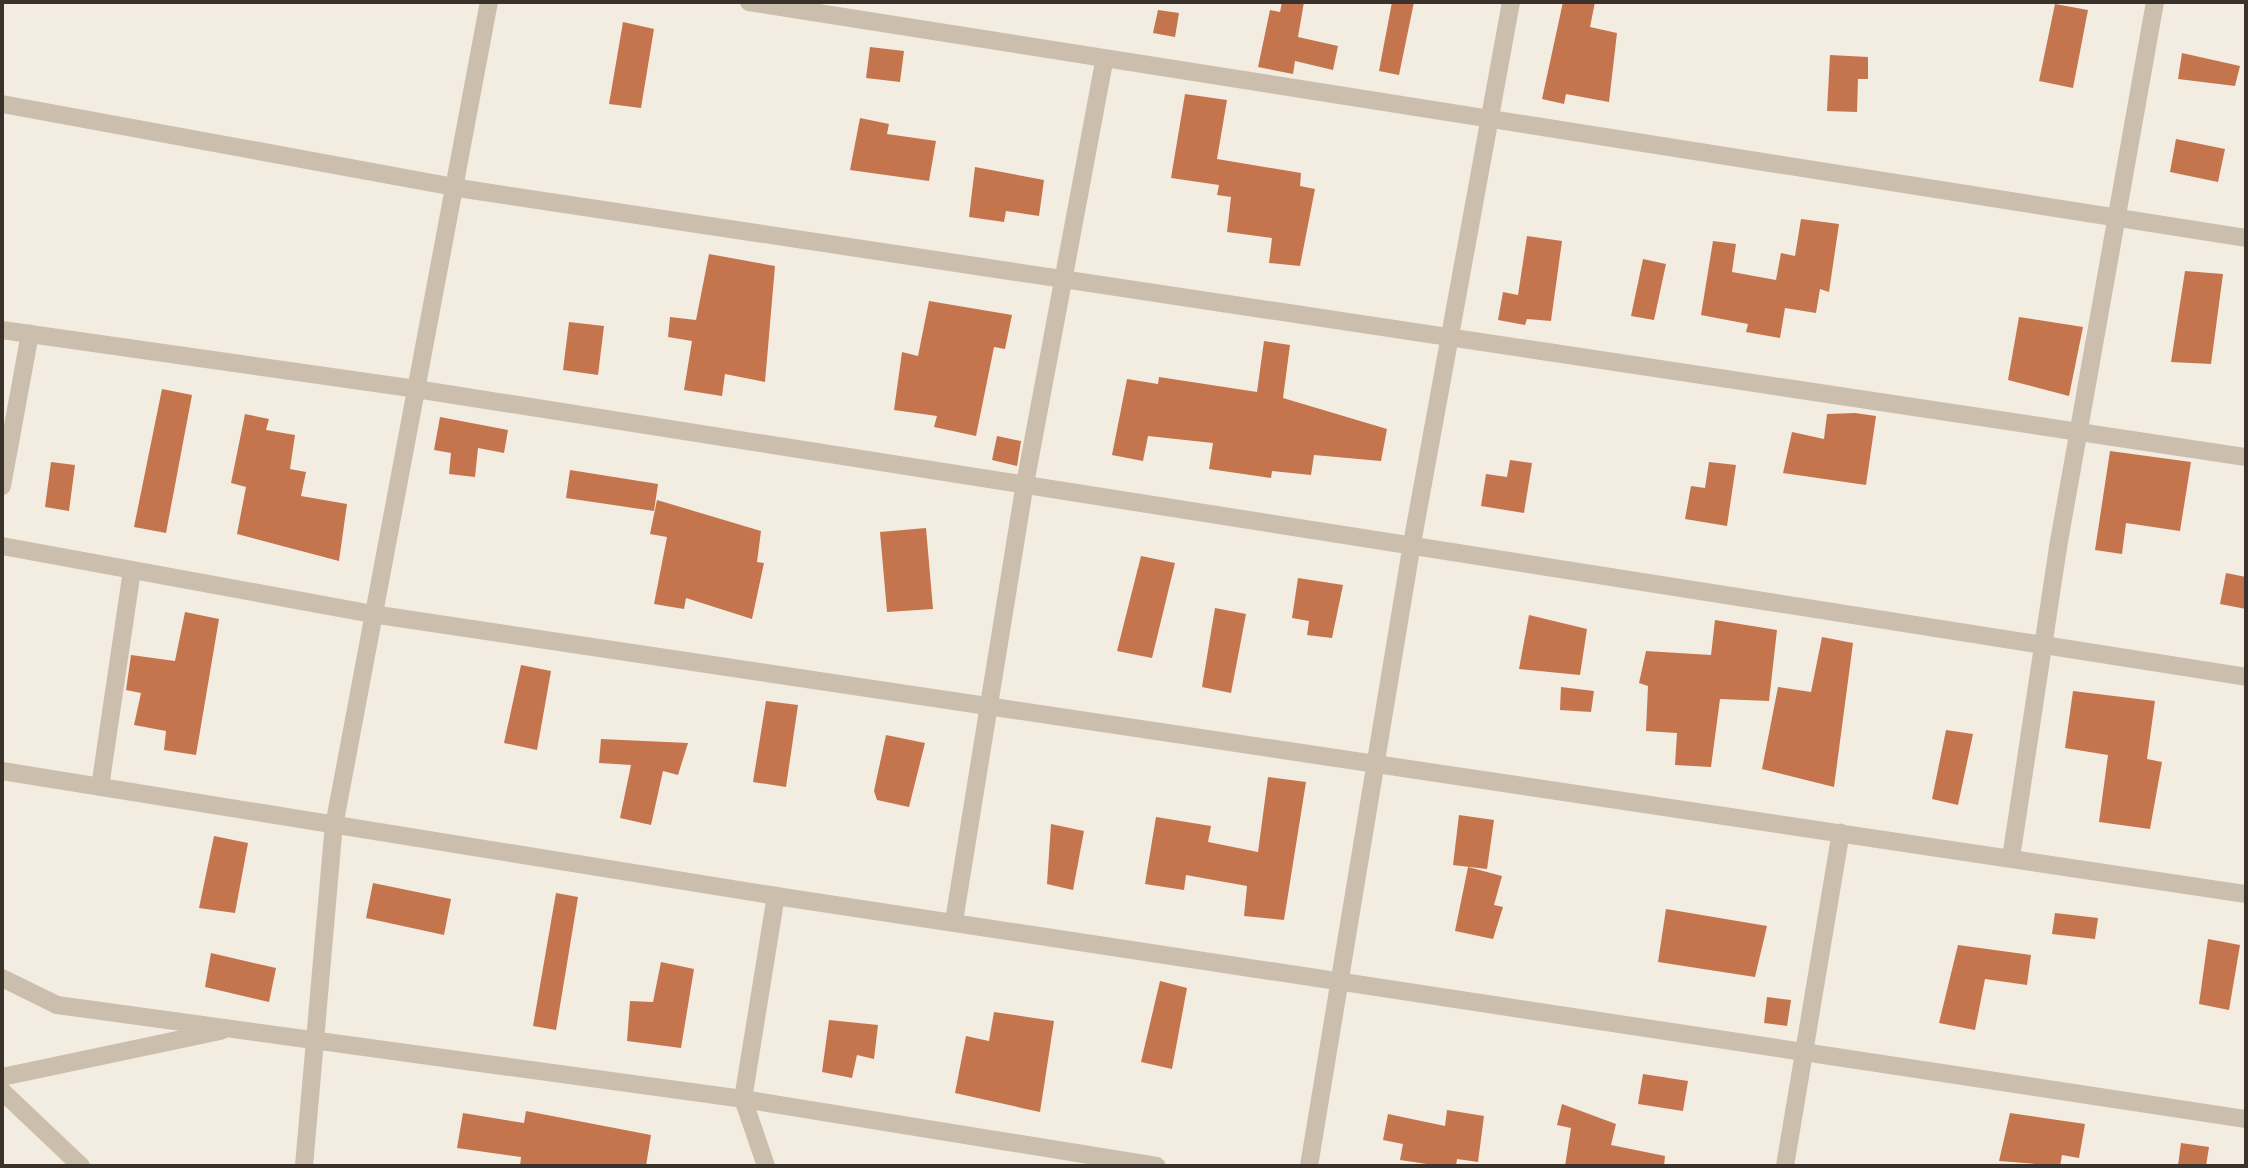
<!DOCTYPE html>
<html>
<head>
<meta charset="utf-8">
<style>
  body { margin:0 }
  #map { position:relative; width:2248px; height:1168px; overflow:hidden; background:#f3ece1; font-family:"Nunito Sans",sans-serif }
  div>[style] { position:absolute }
  .building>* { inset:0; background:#c5754e }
  .minor>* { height:18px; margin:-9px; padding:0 9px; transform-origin:9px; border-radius:9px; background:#ccbead }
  span { translate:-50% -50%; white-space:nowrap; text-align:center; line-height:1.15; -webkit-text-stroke:7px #fbf6ee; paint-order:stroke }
  .frame { position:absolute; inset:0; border:4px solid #3a312b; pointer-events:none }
</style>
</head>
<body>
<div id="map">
  <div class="building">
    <div style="clip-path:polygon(1282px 2px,1304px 2px,1298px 37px,1338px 46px,1333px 70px,1295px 61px,1293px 74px,1258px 67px,1270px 10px,1280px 12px)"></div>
    <div style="clip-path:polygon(1392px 2px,1414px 2px,1399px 75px,1379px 71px)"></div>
    <div style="clip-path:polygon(1563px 2px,1595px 2px,1590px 27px,1617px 33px,1609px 102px,1566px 94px,1564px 104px,1542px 99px)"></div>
    <div style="clip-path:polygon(2055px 4px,2088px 10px,2073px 88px,2039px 81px)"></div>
    <div style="clip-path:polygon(1158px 10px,1179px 13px,1175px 37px,1153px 33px)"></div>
    <div style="clip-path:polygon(623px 22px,654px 29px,641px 108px,609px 104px)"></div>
    <div style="clip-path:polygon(870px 47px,904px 51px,900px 82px,866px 78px)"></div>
    <div style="clip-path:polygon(2182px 53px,2240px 66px,2235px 86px,2178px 79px)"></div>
    <div style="clip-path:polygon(1830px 55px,1868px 57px,1868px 79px,1858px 79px,1857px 112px,1827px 111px)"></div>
    <div style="clip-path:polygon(1185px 94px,1227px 100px,1217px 159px,1301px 173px,1300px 186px,1315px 189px,1300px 266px,1269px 263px,1272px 238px,1227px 232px,1231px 197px,1217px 195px,1219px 185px,1171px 178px)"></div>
    <div style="clip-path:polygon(860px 118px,889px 124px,887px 134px,936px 141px,929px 181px,850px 170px)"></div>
    <div style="clip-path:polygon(2176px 139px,2225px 149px,2218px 182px,2170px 172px)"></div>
    <div style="clip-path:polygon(975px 167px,1044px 180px,1039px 216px,1006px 211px,1004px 222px,969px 217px)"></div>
    <div style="clip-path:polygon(1801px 219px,1839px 224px,1829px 292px,1820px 289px,1816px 313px,1785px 308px,1780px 338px,1746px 332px,1748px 324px,1701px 315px,1713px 241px,1736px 244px,1732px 272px,1776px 280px,1781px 253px,1795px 256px)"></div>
    <div style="clip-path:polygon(1527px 236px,1562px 241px,1551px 321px,1527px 319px,1525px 325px,1498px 320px,1503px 292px,1518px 295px)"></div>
    <div style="clip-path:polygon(709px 254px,775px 266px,765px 382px,725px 374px,722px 396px,684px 390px,692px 341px,668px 337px,670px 317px,696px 320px)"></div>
    <div style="clip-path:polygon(1643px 259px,1666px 264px,1654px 320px,1631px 316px)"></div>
    <div style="clip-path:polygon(2185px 271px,2223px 274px,2211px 364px,2171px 362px)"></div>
    <div style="clip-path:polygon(929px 301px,1012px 315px,1005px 349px,994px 347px,976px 436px,934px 427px,937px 416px,894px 410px,902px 352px,918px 356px)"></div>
    <div style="clip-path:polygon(2019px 317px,2083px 327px,2069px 396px,2008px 380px)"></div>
    <div style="clip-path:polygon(569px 322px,604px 326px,598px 375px,563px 370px)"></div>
    <div style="clip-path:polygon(1264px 341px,1290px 345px,1283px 398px,1387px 429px,1381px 461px,1314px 455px,1311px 475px,1272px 471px,1271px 478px,1209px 469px,1213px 443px,1148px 436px,1143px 461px,1112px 455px,1127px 379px,1158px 384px,1159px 377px,1257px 392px)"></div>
    <div style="clip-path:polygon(162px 389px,192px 395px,166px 533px,134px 527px)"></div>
    <div style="clip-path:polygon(1855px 413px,1876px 416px,1866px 485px,1783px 473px,1792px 432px,1824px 439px,1827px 414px)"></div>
    <div style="clip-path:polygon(245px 414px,269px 419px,266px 430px,295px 435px,290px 469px,306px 472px,301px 496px,347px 504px,339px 561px,237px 534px,246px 487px,231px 483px)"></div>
    <div style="clip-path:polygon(440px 417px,508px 430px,504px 453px,478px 448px,475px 477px,449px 474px,451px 453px,434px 450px)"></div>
    <div style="clip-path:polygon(997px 436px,1021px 441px,1017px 466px,992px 460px)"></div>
    <div style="clip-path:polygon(2110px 451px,2191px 462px,2180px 531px,2126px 523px,2122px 554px,2095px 550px)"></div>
    <div style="clip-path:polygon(1510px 460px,1532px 463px,1524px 513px,1481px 506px,1486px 474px,1507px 477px)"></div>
    <div style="clip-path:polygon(51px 462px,75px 465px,69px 511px,45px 507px)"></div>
    <div style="clip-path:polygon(1709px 462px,1736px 465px,1727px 526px,1685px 519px,1691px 486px,1705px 488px)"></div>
    <div style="clip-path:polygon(570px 470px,658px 484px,654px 511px,566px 498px)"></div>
    <div style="clip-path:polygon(657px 500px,761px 531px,757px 562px,764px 563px,752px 619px,686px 598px,684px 609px,654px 604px,667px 537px,650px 534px)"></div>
    <div style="clip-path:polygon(926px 528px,933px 609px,887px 612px,880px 532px)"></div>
    <div style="clip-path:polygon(1141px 556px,1175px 563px,1152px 658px,1117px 651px)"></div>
    <div style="clip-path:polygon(2226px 573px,2246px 577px,2246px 609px,2220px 604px)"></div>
    <div style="clip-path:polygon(1298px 578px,1343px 585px,1332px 638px,1307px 635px,1309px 621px,1292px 618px)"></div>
    <div style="clip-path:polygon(1215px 608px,1246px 614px,1231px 693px,1202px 687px)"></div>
    <div style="clip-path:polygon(185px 612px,219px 619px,196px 755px,164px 750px,166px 731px,134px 725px,141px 693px,126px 690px,131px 655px,175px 661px)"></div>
    <div style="clip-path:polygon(1529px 615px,1587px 629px,1580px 675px,1519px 669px)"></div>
    <div style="clip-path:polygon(1715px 620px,1777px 630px,1769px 701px,1720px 699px,1711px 767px,1675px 765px,1677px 733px,1646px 731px,1648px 686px,1639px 683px,1646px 651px,1711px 655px)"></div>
    <div style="clip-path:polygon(1822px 637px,1853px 643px,1834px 787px,1762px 769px,1778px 687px,1811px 692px)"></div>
    <div style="clip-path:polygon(521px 665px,551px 671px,537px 750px,504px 743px)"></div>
    <div style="clip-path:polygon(1561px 687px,1594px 691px,1591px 712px,1560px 710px)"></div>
    <div style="clip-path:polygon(2073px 691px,2155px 701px,2147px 759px,2162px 762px,2150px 829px,2099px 822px,2108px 755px,2065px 748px)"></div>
    <div style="clip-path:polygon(766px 701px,798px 705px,786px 787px,753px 782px)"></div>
    <div style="clip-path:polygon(1946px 730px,1973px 734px,1958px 805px,1932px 799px)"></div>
    <div style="clip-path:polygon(886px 735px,925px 743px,909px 807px,877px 800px,874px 791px)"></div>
    <div style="clip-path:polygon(601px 739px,688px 743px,678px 775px,663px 771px,651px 825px,620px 818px,631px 765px,599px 763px)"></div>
    <div style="clip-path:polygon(1268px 777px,1306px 782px,1284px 920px,1244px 916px,1247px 886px,1186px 875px,1184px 890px,1145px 884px,1156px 817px,1211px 826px,1208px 842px,1258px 852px)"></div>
    <div style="clip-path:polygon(1459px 815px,1494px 820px,1487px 869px,1453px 865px)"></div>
    <div style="clip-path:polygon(1051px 824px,1084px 831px,1073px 890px,1047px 884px)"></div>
    <div style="clip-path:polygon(214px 836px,248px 843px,235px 913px,199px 908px)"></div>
    <div style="clip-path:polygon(1468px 867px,1502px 876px,1494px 905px,1503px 907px,1493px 939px,1455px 931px)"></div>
    <div style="clip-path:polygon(373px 883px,451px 899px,444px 935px,366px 918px)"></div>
    <div style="clip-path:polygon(556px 893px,578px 897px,556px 1030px,533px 1026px)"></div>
    <div style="clip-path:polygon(1666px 909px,1767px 926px,1755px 977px,1658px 962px)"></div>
    <div style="clip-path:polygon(2055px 913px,2098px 918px,2095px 939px,2052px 934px)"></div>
    <div style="clip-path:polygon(2208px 939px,2240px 945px,2229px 1010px,2199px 1004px)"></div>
    <div style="clip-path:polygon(1958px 945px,2031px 955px,2027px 985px,1985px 979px,1975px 1030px,1939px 1023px)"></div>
    <div style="clip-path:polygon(211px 953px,276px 968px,269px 1002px,205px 987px)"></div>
    <div style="clip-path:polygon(661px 962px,694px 969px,681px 1048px,627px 1041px,630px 1001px,653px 1002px)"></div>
    <div style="clip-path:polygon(1160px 981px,1187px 988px,1172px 1069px,1141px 1062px)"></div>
    <div style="clip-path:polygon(1767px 997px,1791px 1000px,1787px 1026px,1764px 1023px)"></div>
    <div style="clip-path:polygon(994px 1012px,1054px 1021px,1040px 1112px,955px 1093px,966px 1036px,989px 1041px)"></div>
    <div style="clip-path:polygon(829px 1020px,878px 1025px,874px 1059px,857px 1055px,852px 1078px,822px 1072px)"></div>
    <div style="clip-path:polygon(1643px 1074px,1688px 1081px,1683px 1111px,1638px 1104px)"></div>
    <div style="clip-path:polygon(1562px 1104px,1616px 1124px,1611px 1145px,1665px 1156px,1664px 1166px,1565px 1166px,1571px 1128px,1557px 1125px)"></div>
    <div style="clip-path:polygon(1447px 1110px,1484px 1116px,1478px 1162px,1457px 1159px,1456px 1166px,1440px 1166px,1400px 1160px,1403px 1144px,1383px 1140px,1388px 1114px,1445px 1126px)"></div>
    <div style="clip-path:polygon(526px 1111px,651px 1135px,646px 1166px,520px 1166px,521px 1157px,457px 1148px,463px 1113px,524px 1123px)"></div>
    <div style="clip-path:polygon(2010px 1113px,2085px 1124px,2079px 1158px,2062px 1155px,2060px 1166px,1999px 1161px)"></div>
    <div style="clip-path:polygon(2181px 1143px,2209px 1147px,2206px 1166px,2178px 1166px)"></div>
  </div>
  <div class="minor">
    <div style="left:749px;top:2px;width:1515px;rotate:8.96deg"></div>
    <div style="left:2px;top:104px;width:464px;rotate:10.4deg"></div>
    <div style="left:458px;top:188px;width:1808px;rotate:8.56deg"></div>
    <div style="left:2px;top:330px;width:418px;rotate:8.1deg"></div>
    <div style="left:416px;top:389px;width:1853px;rotate:8.94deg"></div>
    <div style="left:2px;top:486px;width:155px;rotate:-79.6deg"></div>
    <div style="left:2px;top:546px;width:376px;rotate:10.4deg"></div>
    <div style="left:372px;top:614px;width:1895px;rotate:8.5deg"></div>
    <div style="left:2px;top:771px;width:784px;rotate:9.17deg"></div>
    <div style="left:776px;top:896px;width:1487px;rotate:8.63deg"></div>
    <div style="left:100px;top:787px;width:219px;rotate:-81.6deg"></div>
    <div style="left:2011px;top:858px;width:315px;rotate:-81.4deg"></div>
    <div style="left:2058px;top:547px;width:554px;rotate:-79.91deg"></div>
    <div style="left:954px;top:921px;width:443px;rotate:-80.8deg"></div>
    <div style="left:1025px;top:484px;width:429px;rotate:-79.4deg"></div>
    <div style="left:2px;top:978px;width:61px;rotate:26.1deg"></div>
    <div style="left:57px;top:1005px;width:692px;rotate:7.8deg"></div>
    <div style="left:743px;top:1099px;width:419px;rotate:9.2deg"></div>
    <div style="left:2px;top:1077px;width:224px;rotate:-11.9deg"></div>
    <div style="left:2px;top:1091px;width:109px;rotate:43.5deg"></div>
    <div style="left:304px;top:1166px;width:341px;rotate:-85deg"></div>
    <div style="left:334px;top:826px;width:838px;rotate:-79.35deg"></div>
    <div style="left:766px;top:1166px;width:71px;rotate:-108.9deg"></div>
    <div style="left:743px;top:1099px;width:206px;rotate:-80.8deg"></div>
    <div style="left:1309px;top:1166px;width:625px;rotate:-80.61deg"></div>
    <div style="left:1411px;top:549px;width:556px;rotate:-79.64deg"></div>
    <div style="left:1785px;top:1166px;width:338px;rotate:-80.5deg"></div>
  </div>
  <div class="frame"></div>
</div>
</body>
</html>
